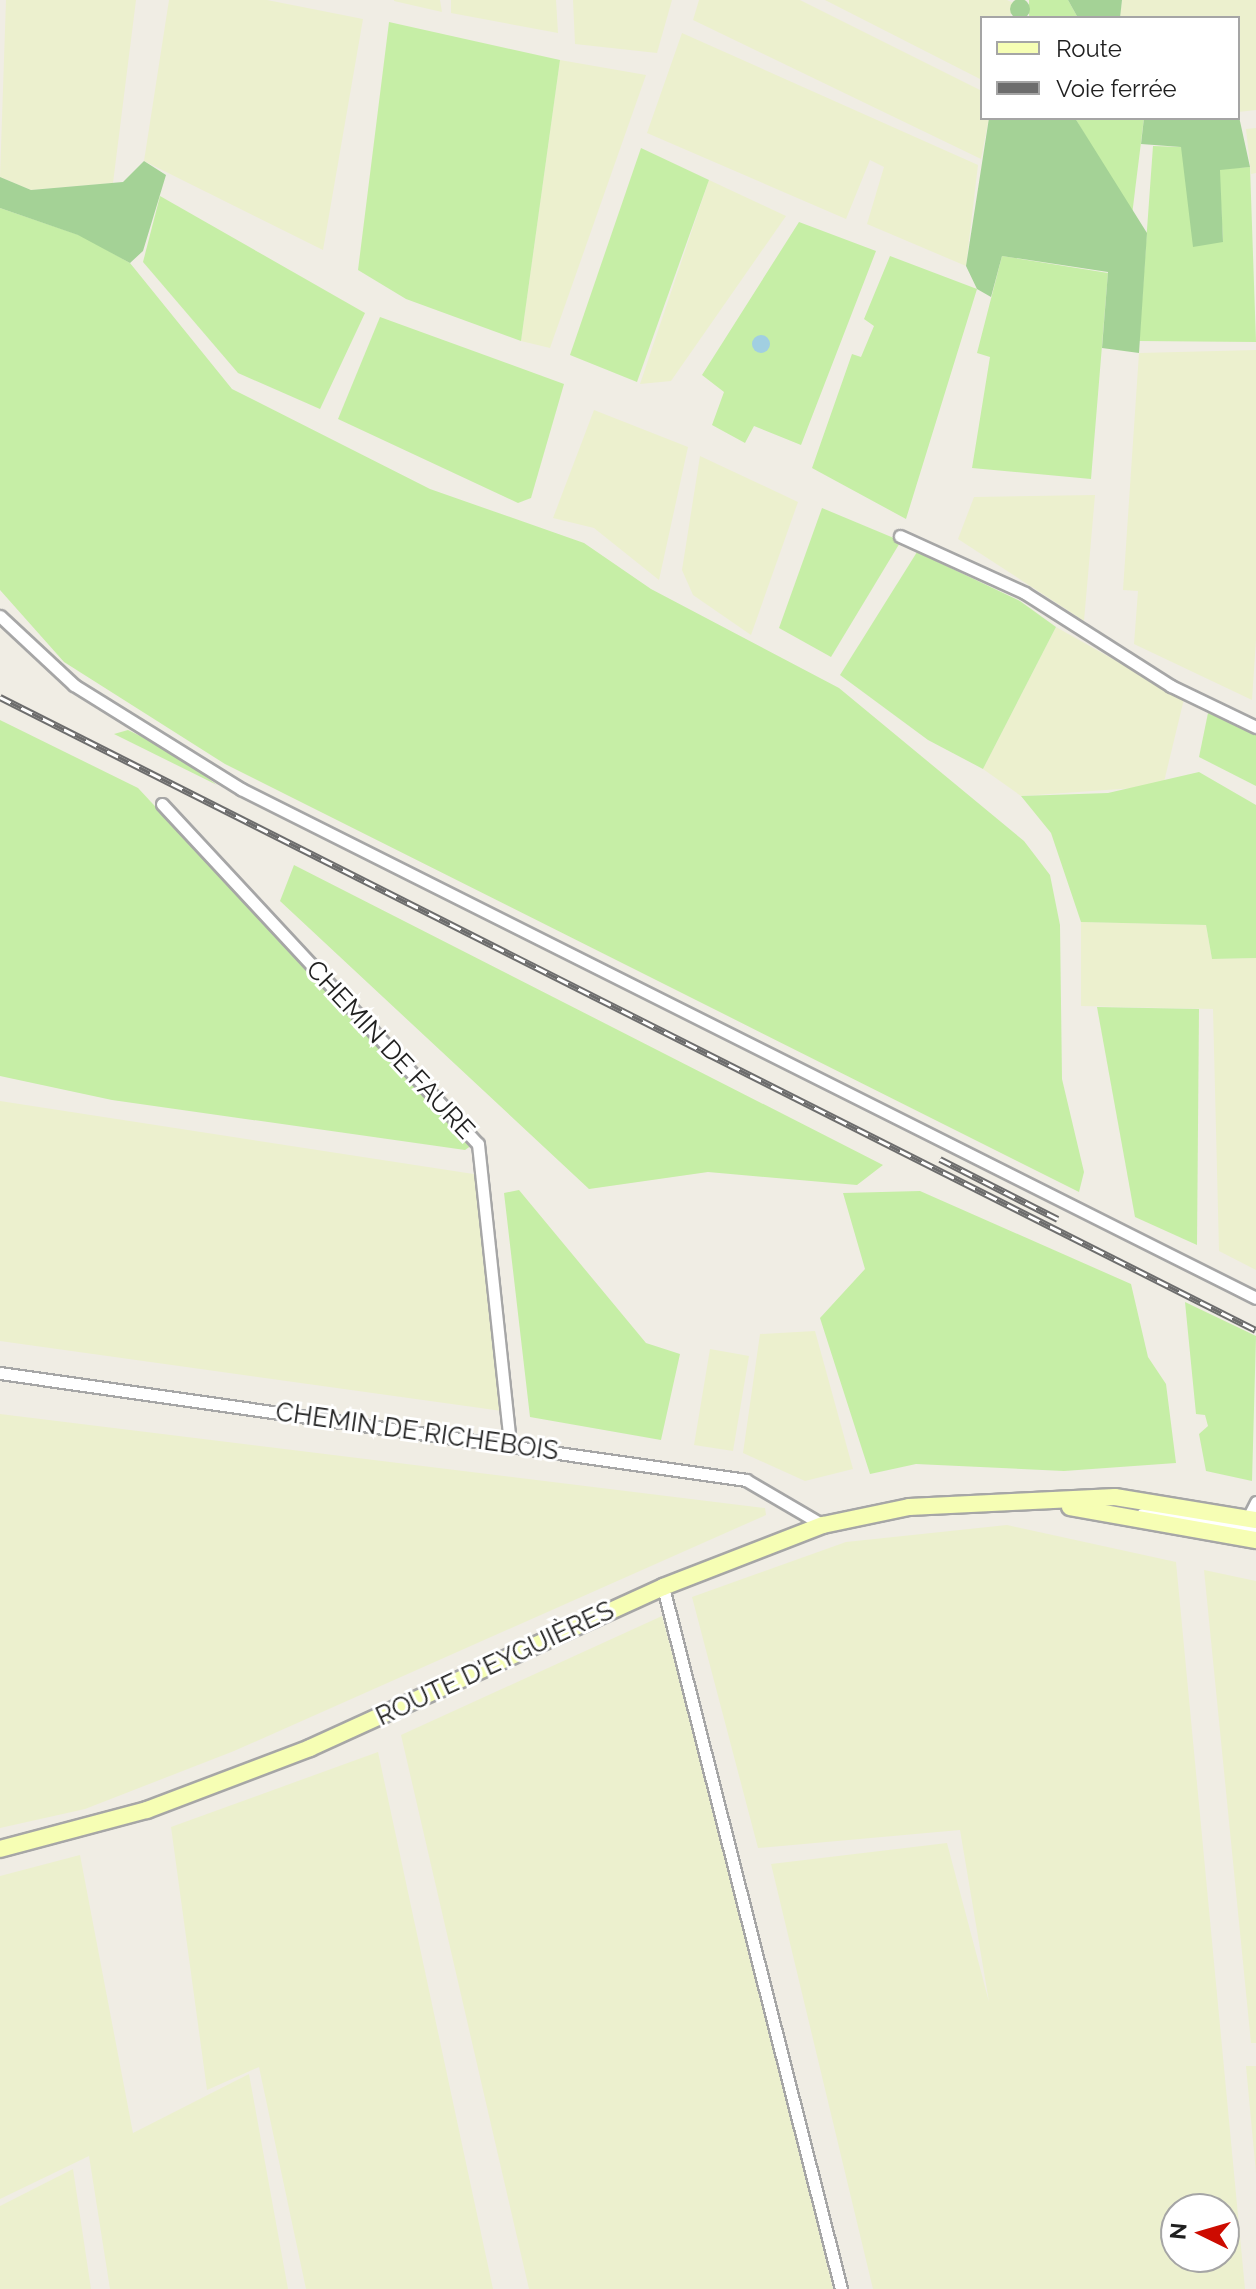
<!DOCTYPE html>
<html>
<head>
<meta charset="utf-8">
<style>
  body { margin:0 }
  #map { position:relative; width:1256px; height:2289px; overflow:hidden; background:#f0ede4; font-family:Raleway,sans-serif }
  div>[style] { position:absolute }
  .farmland>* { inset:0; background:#ecf0ce }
  .grass>* { inset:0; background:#c6eea6 }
  .forest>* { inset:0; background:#a4d296 }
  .round { border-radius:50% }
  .water>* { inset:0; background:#a1cfe1 }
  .roads { filter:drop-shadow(2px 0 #a6a6a6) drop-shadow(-2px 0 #a6a6a6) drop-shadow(0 2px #a6a6a6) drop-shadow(0 -2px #a6a6a6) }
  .street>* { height:11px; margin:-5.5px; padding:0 5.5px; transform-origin:5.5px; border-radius:5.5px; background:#fff }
  .secondary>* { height:16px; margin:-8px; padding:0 8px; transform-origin:8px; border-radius:8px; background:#f6feb4 }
  .rail>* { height:7px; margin-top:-3.5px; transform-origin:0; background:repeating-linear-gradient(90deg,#fff 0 12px,#6d6d6d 0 24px); box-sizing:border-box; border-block:2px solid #6d6d6d }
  span { translate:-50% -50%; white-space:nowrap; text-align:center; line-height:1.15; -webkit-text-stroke:6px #fff; paint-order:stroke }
  .street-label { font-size:26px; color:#1f1f1f }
  .legend { position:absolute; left:980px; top:16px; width:260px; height:104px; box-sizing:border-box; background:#fff; border:2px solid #a5a5a5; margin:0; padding:10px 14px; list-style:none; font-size:24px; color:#1f1f1f }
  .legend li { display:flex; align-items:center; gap:16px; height:40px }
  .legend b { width:40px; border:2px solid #a5a5a5 }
  .north { position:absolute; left:1160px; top:2193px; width:80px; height:80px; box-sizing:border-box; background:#fff; border:2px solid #a5a5a5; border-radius:50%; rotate:275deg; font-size:22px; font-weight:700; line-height:32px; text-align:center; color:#1f1f1f }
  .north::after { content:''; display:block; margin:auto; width:28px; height:36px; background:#cd0b00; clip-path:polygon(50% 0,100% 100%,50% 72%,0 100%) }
</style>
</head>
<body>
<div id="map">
  <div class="farmland">
    <div style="clip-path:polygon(6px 0,136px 0,113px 183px,31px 190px,0 177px)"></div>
    <div style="clip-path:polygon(169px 0,267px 0,363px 19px,323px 250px,144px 161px)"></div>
    <div style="clip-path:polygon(394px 0,440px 0,442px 12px,394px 1px)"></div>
    <div style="clip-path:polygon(451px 0,556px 0,558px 33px,451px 13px)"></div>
    <div style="clip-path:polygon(573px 0,672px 0,657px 53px,575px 44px)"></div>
    <div style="clip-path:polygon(699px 0,800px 0,982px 91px,982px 118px,989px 118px,981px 159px,693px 20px)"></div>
    <div style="clip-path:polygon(825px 0,1007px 0,1013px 3px,1010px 18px,982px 18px,982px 80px)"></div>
    <div style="clip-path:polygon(1122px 0,1256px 0,1256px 110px,1238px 112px,1238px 18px,1120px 18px)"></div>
    <div style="clip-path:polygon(682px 33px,978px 165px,966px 266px,867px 224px,884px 167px,870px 160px,846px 219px,647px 133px)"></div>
    <div style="clip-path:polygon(560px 60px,646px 75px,550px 348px,521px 341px)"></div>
    <div style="clip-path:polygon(1256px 128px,1256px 173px,1251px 174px,1246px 129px)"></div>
    <div style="clip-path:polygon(709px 180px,786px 216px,671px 381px,640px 384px)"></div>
    <div style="clip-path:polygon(1256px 350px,1256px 640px,1252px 700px,1134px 644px,1138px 591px,1123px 590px,1139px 353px)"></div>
    <div style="clip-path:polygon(594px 410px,688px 447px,659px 580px,594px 528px,553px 518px)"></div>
    <div style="clip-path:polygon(700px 456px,798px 502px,751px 635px,693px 595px,682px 570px)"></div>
    <div style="clip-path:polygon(1095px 495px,1084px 621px,958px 539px,974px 497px)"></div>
    <div style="clip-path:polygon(1056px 627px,1184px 699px,1163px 786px,1021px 796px,983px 769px)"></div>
    <div style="clip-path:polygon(1081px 922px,1206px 925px,1212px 959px,1256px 958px,1256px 1270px,1219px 1251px,1213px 1009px,1081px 1006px)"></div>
    <div style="clip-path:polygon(0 1101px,480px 1175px,502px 1411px,0 1341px)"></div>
    <div style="clip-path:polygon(815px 1331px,853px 1469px,805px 1481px,743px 1453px,760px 1334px)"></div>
    <div style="clip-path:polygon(710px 1349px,749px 1356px,733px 1451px,694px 1445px)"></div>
    <div style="clip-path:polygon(0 1414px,765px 1508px,766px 1515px,234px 1751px,85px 1809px,0 1828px)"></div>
    <div style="clip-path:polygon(evenodd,1007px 1525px,1176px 1562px,1245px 2289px,873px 2289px,771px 1864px,947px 1843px,989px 2002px,960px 1830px,758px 1848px,692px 1597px,846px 1542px,1007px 1525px,1176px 2209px,1224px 2209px,1224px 2257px,1176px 2257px,1176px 2209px)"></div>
    <div style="clip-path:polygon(1204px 1570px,1256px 1581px,1256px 2043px,1251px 2043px)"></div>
    <div style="clip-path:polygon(662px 1616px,718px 1823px,833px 2289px,529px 2289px,401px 1735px)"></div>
    <div style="clip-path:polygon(378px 1752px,493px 2289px,306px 2289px,259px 2067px,207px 2090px,171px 1827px)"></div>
    <div style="clip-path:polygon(80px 1855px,133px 2133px,249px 2074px,288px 2289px,110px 2289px,89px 2156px,0 2199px,0 1876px)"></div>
    <div style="clip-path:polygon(1246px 2066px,1256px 2066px,1256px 2173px)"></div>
    <div style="clip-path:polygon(73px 2169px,91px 2289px,0 2289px,0 2206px)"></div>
  </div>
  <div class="grass">
    <div style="clip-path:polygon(1029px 0,1068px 0,1078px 18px,1029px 18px)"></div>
    <div style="clip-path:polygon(389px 22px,560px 60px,521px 341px,406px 299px,358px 270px)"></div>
    <div style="clip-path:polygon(1075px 118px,1144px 118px,1132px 215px)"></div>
    <div style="clip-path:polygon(1153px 146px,1181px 147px,1223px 242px,1219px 169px,1250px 167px,1256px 342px,1139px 341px)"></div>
    <div style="clip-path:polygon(641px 148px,709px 180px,637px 382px,570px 355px)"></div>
    <div style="clip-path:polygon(160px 196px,365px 313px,320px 409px,238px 373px,143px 262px)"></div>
    <div style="clip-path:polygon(0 208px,82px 236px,130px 263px,232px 389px,430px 489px,584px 543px,651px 589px,839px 688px,1024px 841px,1050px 875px,1060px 925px,1062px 1079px,1084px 1172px,1079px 1192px,225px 764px,64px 662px,0 590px)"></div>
    <div style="clip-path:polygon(799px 222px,876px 251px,801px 445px,754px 426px,745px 443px,712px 425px,724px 392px,702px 375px)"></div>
    <div style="clip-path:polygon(890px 256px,977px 289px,906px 519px,812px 468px,852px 354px,861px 357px,874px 326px,864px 319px)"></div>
    <div style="clip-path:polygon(1002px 256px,1108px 273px,1091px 479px,972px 468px,990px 357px,977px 353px)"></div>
    <div style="clip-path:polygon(380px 317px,564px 384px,531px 498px,518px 503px,338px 419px)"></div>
    <div style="clip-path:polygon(822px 508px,901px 541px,831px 657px,779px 628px)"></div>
    <div style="clip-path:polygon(917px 552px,1020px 601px,1056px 627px,983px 769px,928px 740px,840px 675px)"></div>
    <div style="clip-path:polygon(1208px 713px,1256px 732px,1256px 786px,1199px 757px)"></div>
    <div style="clip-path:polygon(0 720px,138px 788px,472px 1145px,465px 1150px,112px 1100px,0 1076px)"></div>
    <div style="clip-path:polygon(128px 730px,173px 752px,217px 785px,114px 734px)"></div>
    <div style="clip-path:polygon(1199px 772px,1256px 805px,1256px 958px,1212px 959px,1206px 925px,1081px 922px,1051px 833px,1021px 796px,1108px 793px)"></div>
    <div style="clip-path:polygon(294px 865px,883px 1165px,857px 1185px,708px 1172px,589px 1189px,280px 901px)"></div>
    <div style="clip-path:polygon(1097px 1007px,1199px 1009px,1197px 1245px,1135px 1217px)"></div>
    <div style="clip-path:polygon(519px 1190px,646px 1343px,680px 1354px,661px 1440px,530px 1417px,504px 1193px)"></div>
    <div style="clip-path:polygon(920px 1191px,1131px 1284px,1148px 1357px,1166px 1384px,1176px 1463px,1064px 1471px,916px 1464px,870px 1474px,820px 1318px,865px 1269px,843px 1193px)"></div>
    <div style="clip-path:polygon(1185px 1302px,1256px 1336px,1252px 1481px,1206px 1471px,1199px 1434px,1208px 1426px,1205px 1415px,1196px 1414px)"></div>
  </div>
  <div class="forest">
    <div class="round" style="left:1010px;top:-1px;width:20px;height:20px"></div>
    <div style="clip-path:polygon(1068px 0,1122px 0,1120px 18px,1078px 18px)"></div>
    <div style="clip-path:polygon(1238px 112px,1250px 167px,1220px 170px,1223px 242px,1193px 247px,1181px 147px,1141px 144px,1144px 118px,1238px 118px)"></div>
    <div style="clip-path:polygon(989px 118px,1075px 118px,1147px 233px,1139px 353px,1102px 348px,1108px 272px,1002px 256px,991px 297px,977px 289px,966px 266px)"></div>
    <div style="clip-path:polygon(144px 161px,166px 175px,143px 251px,130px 263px,78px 235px,0 208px,0 177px,31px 190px,123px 182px)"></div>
  </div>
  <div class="water">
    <div class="round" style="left:752px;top:335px;width:18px;height:18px"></div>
  </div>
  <div class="roads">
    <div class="street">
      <div style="left:900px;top:536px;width:137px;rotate:24.5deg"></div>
      <div style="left:1025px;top:593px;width:173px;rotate:32.5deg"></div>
      <div style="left:1171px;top:686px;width:94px;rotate:25.8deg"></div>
      <div style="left:0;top:616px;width:101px;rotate:43deg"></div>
      <div style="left:74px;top:685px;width:197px;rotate:31.9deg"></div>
      <div style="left:241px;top:789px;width:1135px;rotate:26.63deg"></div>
      <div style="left:162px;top:804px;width:464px;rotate:47.1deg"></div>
      <div style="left:478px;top:1144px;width:303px;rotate:83.9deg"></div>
      <div style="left:0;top:1373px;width:754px;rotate:8.16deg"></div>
      <div style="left:746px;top:1480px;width:89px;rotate:30.3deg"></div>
      <div style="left:1142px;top:1514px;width:115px;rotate:8deg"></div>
      <div style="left:1248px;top:1518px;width:18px;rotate:-63deg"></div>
      <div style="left:663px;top:1587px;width:724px;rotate:75.77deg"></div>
    </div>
    <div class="secondary">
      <div style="left:1070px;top:1507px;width:189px;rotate:10.1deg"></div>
      <div style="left:0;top:1849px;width:152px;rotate:-14.9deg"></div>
      <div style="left:147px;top:1810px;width:174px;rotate:-20.8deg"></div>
      <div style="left:310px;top:1748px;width:388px;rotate:-24.5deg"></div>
      <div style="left:663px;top:1587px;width:172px;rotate:-21.2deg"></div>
      <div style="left:823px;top:1525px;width:88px;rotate:-11.8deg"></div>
      <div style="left:909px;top:1507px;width:206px;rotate:-2.8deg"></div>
      <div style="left:1115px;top:1497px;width:143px;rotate:9.3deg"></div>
    </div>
  </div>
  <div class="rail">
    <div style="left:0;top:697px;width:1406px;rotate:26.75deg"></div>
    <div style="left:940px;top:1159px;width:132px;rotate:27deg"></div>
  </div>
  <div class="street-label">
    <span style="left:390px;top:1050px;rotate:47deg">CHEMIN DE FAURE</span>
    <span style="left:417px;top:1432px;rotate:8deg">CHEMIN DE RICHEBOIS</span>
    <span style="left:495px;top:1664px;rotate:-25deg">ROUTE D'EYGUIÈRES</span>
  </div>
  <ul class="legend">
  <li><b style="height:10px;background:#f6feb4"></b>Route</li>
  <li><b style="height:10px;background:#6d6d6d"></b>Voie ferrée</li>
  </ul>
  <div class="north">N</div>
</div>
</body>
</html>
